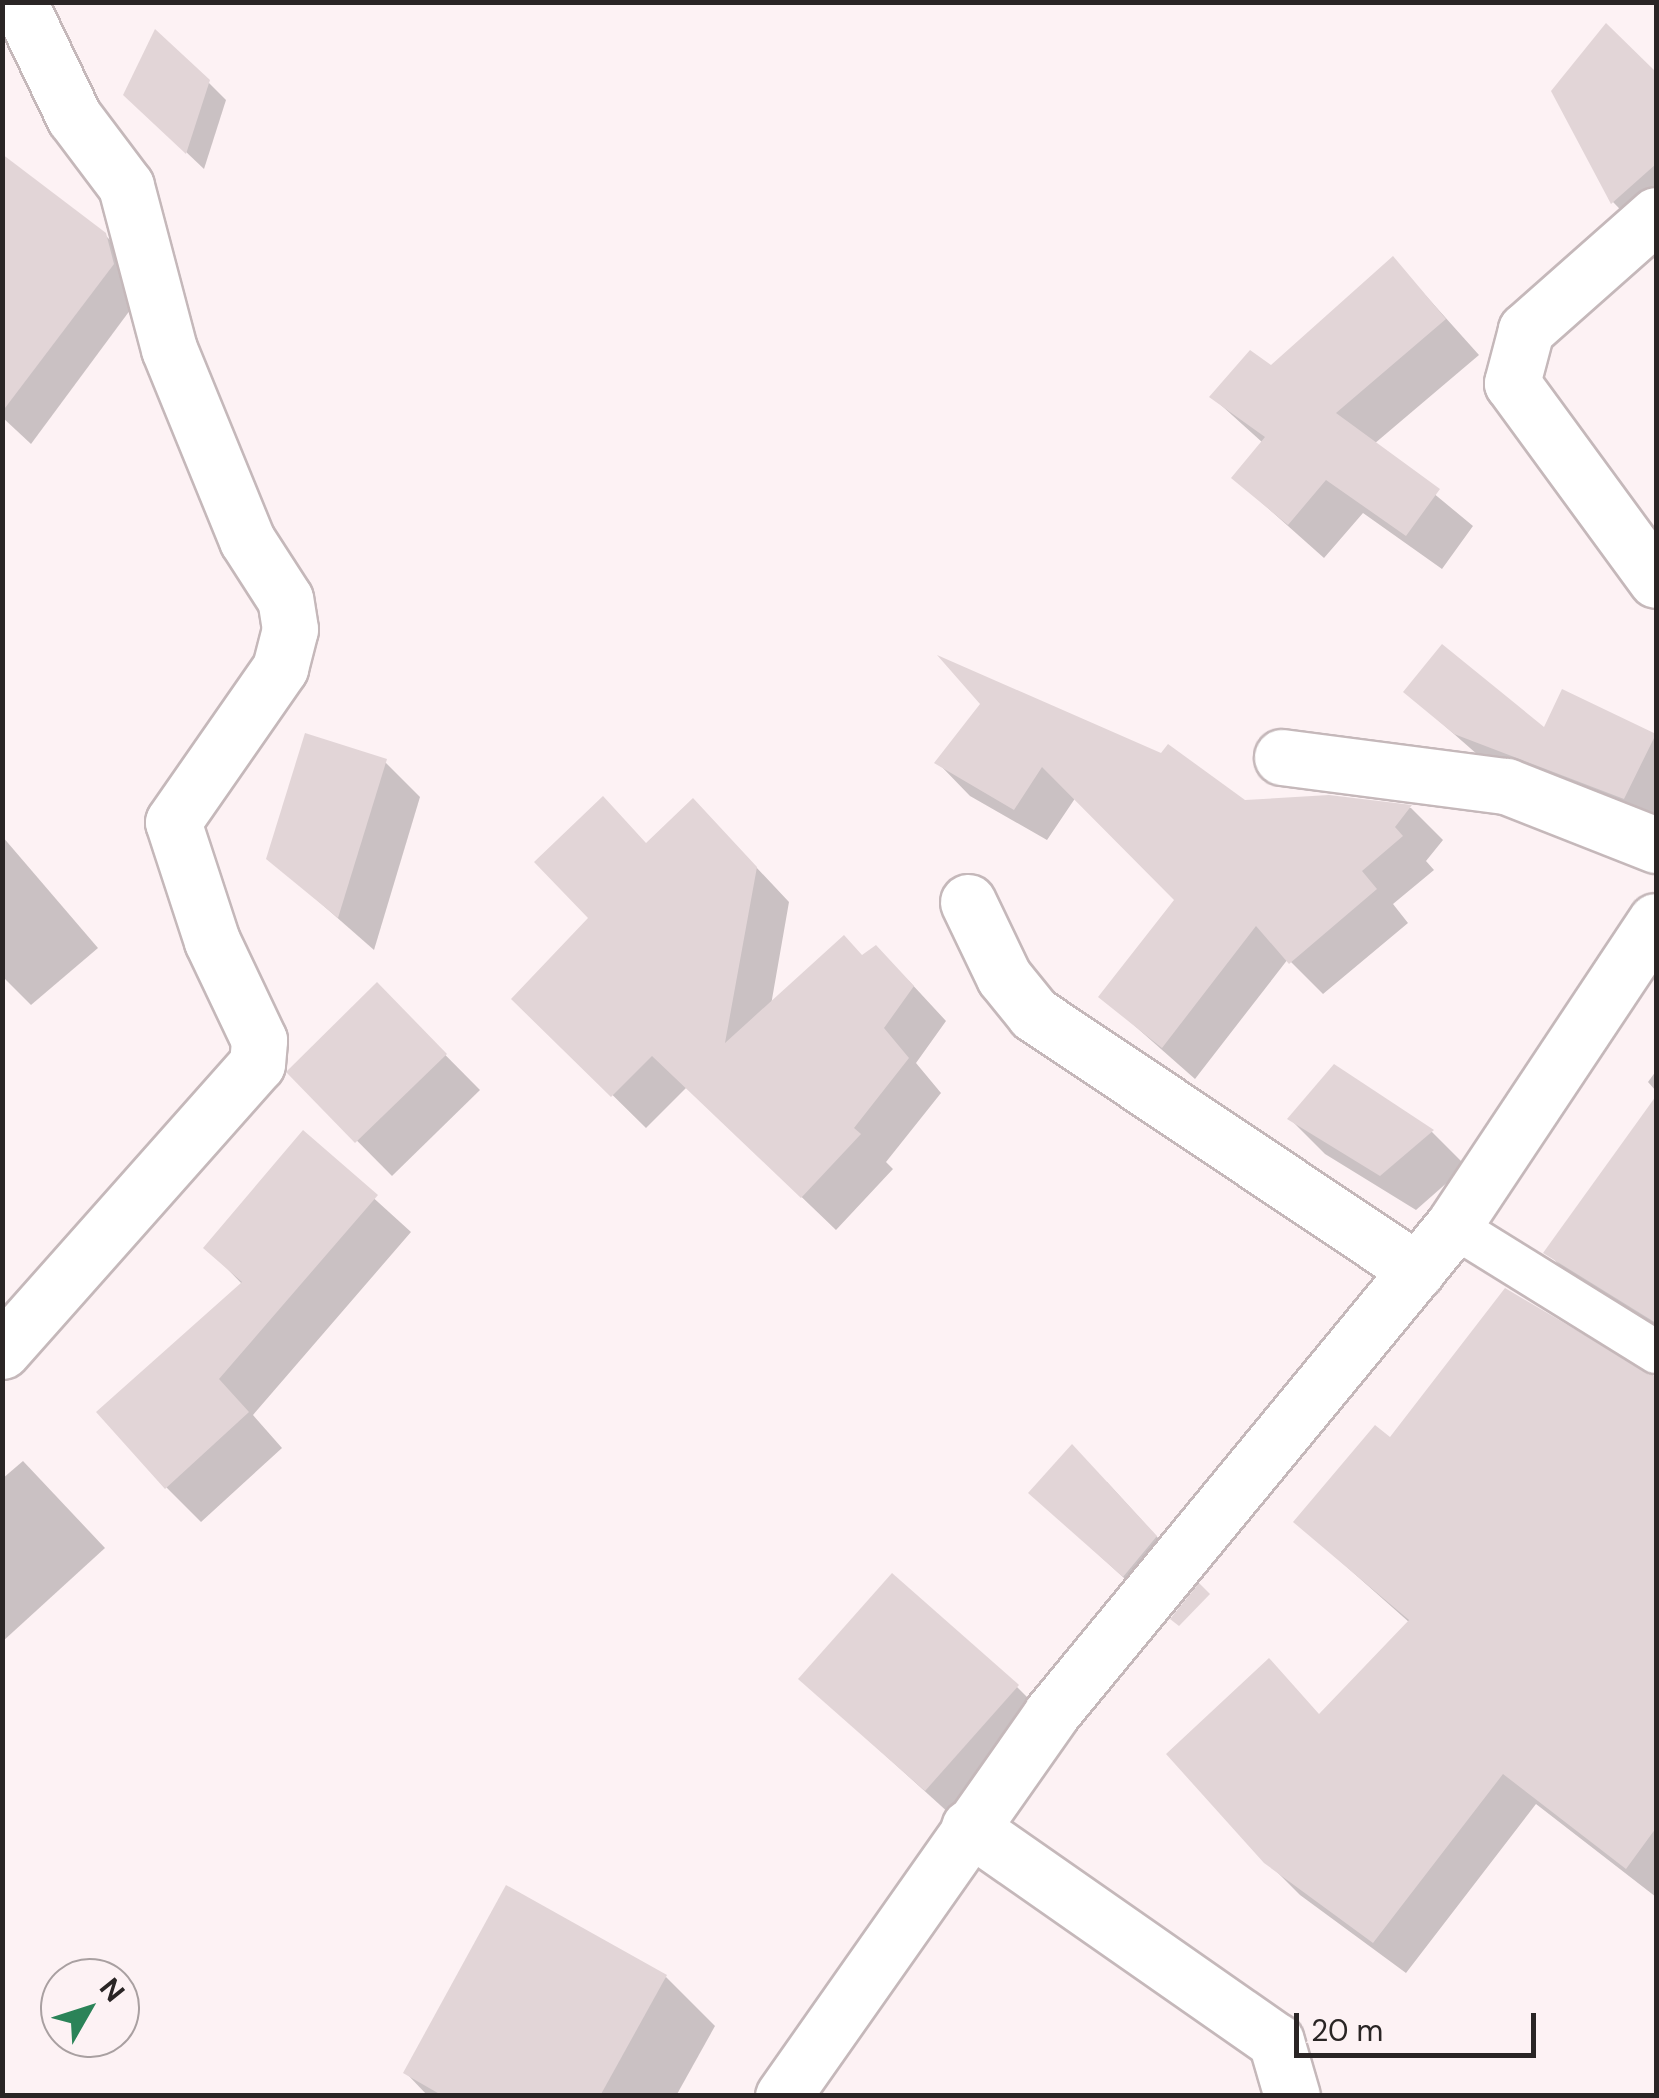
<!DOCTYPE html>
<html>
<head>
<meta charset="utf-8">
<style>
  body { margin:0 }
  #map { position:relative; width:1659px; height:2098px; overflow:hidden; background:#fdf2f4; font-family:"DM Sans",sans-serif }
  div>[style] { position:absolute }
  .shadow>* { inset:0; background:#0003 }
  .building>* { inset:0; background:#e2d5d7 }
  .roads { filter:drop-shadow(2px 0 #c5b8ba) drop-shadow(-2px 0 #c5b8ba) drop-shadow(0 2px #c5b8ba) drop-shadow(0 -2px #c5b8ba) }
  .service>* { height:42px; margin:-21px; padding:0 21px; transform-origin:21px; border-radius:21px; background:#fff }
  .minor>* { height:55px; margin:-27.5px; padding:0 27.5px; transform-origin:27.5px; border-radius:27.5px; background:#fff }
  span { translate:-50% -50%; white-space:nowrap; text-align:center; line-height:1.15; -webkit-text-stroke:10px #fdf2f4; paint-order:stroke }
  .frame { position:absolute; inset:0; border:5px solid #2a2525; pointer-events:none }
  .north { position:absolute; left:40px; top:1958px; width:100px; height:100px; box-sizing:border-box; background:#fdf2f4; border:2px solid #a9a0a1; border-radius:50%; rotate:51deg; font-size:28px; font-weight:700; line-height:40px; text-align:center; color:#2a2525 }
  .north::after { content:''; display:block; margin:auto; width:35px; height:45px; background:#2b8358; clip-path:polygon(50% 0,100% 100%,50% 72%,0 100%) }
  .scale { position:absolute; left:1294px; top:2013px; width:242px; height:45px; box-sizing:border-box; border:5px solid #2a2525; border-top:0; padding-left:12px; font-size:30px; line-height:35px; white-space:nowrap; color:#2a2525; -webkit-text-stroke:8px #fdf2f4; paint-order:stroke }
</style>
</head>
<body>
<div id="map">
  <div class="shadow">
    <div style="clip-path:polygon(1606px 27px,1656px 76px,1656px 229px,1647px 237px,1613px 202px)"></div>
    <div style="clip-path:polygon(208px 82px,226px 100px,204px 169px,144px 112px)"></div>
    <div style="clip-path:polygon(2px 185px,104px 234px,134px 264px,142px 294px,31px 444px,2px 417px)"></div>
    <div style="clip-path:polygon(1393px 259px,1479px 355px,1374px 444px,1473px 526px,1442px 569px,1363px 513px,1324px 558px,1234px 478px,1263px 443px,1212px 397px,1271px 368px)"></div>
    <div style="clip-path:polygon(1406px 692px,1545px 731px,1654px 736px,1656px 821px,1486px 762px)"></div>
    <div style="clip-path:polygon(983px 704px,1244px 802px,1329px 797px,1411px 808px,1443px 840px,1426px 861px,1434px 870px,1393px 904px,1408px 923px,1323px 994px,1288px 959px,1195px 1079px,1102px 997px,1177px 900px,1076px 797px,1047px 840px,970px 796px,938px 763px)"></div>
    <div style="clip-path:polygon(385px 762px,420px 797px,374px 950px,269px 858px)"></div>
    <div style="clip-path:polygon(726px 835px,789px 902px,771px 1005px,863px 958px,909px 981px,946px 1021px,916px 1063px,941px 1093px,886px 1162px,893px 1169px,836px 1230px,687px 1087px,646px 1128px,515px 999px,592px 918px,647px 845px)"></div>
    <div style="clip-path:polygon(2px 836px,98px 948px,31px 1005px,2px 976px)"></div>
    <div style="clip-path:polygon(377px 986px,480px 1090px,392px 1176px,289px 1072px)"></div>
    <div style="clip-path:polygon(1656px 1071px,1656px 1091px,1648px 1082px)"></div>
    <div style="clip-path:polygon(1656px 1100px,1656px 1334px,1581px 1287px,1547px 1252px)"></div>
    <div style="clip-path:polygon(1290px 1119px,1432px 1132px,1466px 1166px,1416px 1210px,1325px 1154px)"></div>
    <div style="clip-path:polygon(303px 1134px,411px 1232px,253px 1415px,282px 1448px,201px 1522px,166px 1487px,243px 1285px,207px 1248px)"></div>
    <div style="clip-path:polygon(1505px 1291px,1656px 1380px,1656px 1897px,1536px 1804px,1406px 1973px,1300px 1895px,1266px 1861px,1321px 1716px,1410px 1623px,1296px 1522px,1390px 1441px)"></div>
    <div style="clip-path:polygon(23px 1461px,105px 1548px,2px 1642px,2px 1479px)"></div>
    <div style="clip-path:polygon(1107px 1482px,1190px 1573px,1159px 1610px,1031px 1493px)"></div>
    <div style="clip-path:polygon(801px 1679px,1017px 1687px,1052px 1722px,961px 1824px)"></div>
    <div style="clip-path:polygon(666px 1977px,715px 2026px,676px 2096px,428px 2096px,406px 2073px)"></div>
  </div>
  <div class="building">
    <div style="clip-path:polygon(1606px 23px,1656px 72px,1656px 164px,1611px 204px,1551px 91px)"></div>
    <div style="clip-path:polygon(155px 29px,210px 80px,186px 154px,123px 95px)"></div>
    <div style="clip-path:polygon(2px 154px,106px 233px,114px 264px,2px 412px)"></div>
    <div style="clip-path:polygon(1393px 256px,1446px 319px,1336px 413px,1440px 489px,1406px 536px,1326px 480px,1288px 525px,1231px 478px,1265px 437px,1209px 397px,1250px 350px,1271px 365px)"></div>
    <div style="clip-path:polygon(1442px 644px,1544px 727px,1562px 689px,1656px 734px,1624px 799px,1454px 734px,1403px 692px)"></div>
    <div style="clip-path:polygon(937px 655px,1161px 753px,1168px 744px,1245px 800px,1329px 795px,1412px 805px,1395px 827px,1403px 836px,1362px 871px,1377px 889px,1289px 964px,1256px 926px,1162px 1048px,1098px 997px,1174px 900px,1042px 767px,1014px 810px,934px 763px,980px 704px)"></div>
    <div style="clip-path:polygon(305px 733px,387px 759px,338px 918px,266px 859px)"></div>
    <div style="clip-path:polygon(603px 796px,646px 843px,693px 798px,757px 867px,725px 1043px,844px 935px,862px 955px,876px 945px,914px 986px,884px 1028px,909px 1058px,854px 1128px,861px 1134px,801px 1198px,652px 1056px,611px 1097px,511px 999px,588px 918px,534px 862px)"></div>
    <div style="clip-path:polygon(377px 982px,447px 1054px,355px 1143px,286px 1072px)"></div>
    <div style="clip-path:polygon(1334px 1064px,1434px 1130px,1380px 1176px,1287px 1119px)"></div>
    <div style="clip-path:polygon(1656px 1096px,1656px 1323px,1543px 1253px)"></div>
    <div style="clip-path:polygon(303px 1130px,378px 1195px,219px 1379px,249px 1412px,165px 1489px,96px 1412px,242px 1282px,203px 1248px)"></div>
    <div style="clip-path:polygon(1505px 1288px,1656px 1377px,1656px 1828px,1626px 1869px,1503px 1774px,1373px 1943px,1264px 1863px,1166px 1754px,1269px 1658px,1319px 1714px,1409px 1620px,1293px 1522px,1375px 1425px,1390px 1437px)"></div>
    <div style="clip-path:polygon(1072px 1444px,1157px 1536px,1123px 1577px,1028px 1493px)"></div>
    <div style="clip-path:polygon(892px 1573px,1019px 1685px,925px 1791px,798px 1679px)"></div>
    <div style="clip-path:polygon(1199px 1583px,1210px 1594px,1179px 1626px,1170px 1619px)"></div>
    <div style="clip-path:polygon(506px 1885px,667px 1975px,600px 2096px,443px 2096px,403px 2073px)"></div>
  </div>
  <div class="roads">
    <div class="service">
      <div style="left:1453px;top:1226px;width:239px;rotate:31.8deg"></div>
    </div>
    <div class="minor">
      <div style="left:1656px;top:215px;width:174px;rotate:138.5deg"></div>
      <div style="left:1526px;top:330px;width:55px;rotate:104.8deg"></div>
      <div style="left:1512px;top:383px;width:244px;rotate:53.8deg"></div>
      <div style="left:1282px;top:757px;width:226px;rotate:7.4deg"></div>
      <div style="left:1506px;top:786px;width:161px;rotate:21.5deg"></div>
      <div style="left:968px;top:902px;width:83px;rotate:64.4deg"></div>
      <div style="left:1004px;top:977px;width:48px;rotate:51deg"></div>
      <div style="left:1034px;top:1014px;width:461px;rotate:33.8deg"></div>
      <div style="left:2px;top:1351px;width:384px;rotate:-48.4deg"></div>
      <div style="left:257px;top:1064px;width:24px;rotate:-85deg"></div>
      <div style="left:259px;top:1040px;width:110px;rotate:-115.4deg"></div>
      <div style="left:212px;top:941px;width:125px;rotate:-108.1deg"></div>
      <div style="left:173px;top:822px;width:188px;rotate:-55.2deg"></div>
      <div style="left:280px;top:668px;width:40px;rotate:-75.6deg"></div>
      <div style="left:290px;top:629px;width:30px;rotate:-99deg"></div>
      <div style="left:285px;top:599px;width:70px;rotate:-122.8deg"></div>
      <div style="left:247px;top:540px;width:206px;rotate:-112.2deg"></div>
      <div style="left:169px;top:349px;width:169px;rotate:-104.8deg"></div>
      <div style="left:126px;top:186px;width:86px;rotate:-127deg"></div>
      <div style="left:74px;top:117px;width:127px;rotate:-115.6deg"></div>
      <div style="left:969px;top:1827px;width:374px;rotate:34.9deg"></div>
      <div style="left:1276px;top:2041px;width:57px;rotate:73.8deg"></div>
      <div style="left:783px;top:2096px;width:467px;rotate:-54.9deg"></div>
      <div style="left:1051px;top:1714px;width:632px;rotate:-50.52deg"></div>
      <div style="left:1453px;top:1226px;width:366px;rotate:-56.4deg"></div>
    </div>
  </div>
  <div class="frame"></div>
  <div class="north">N</div>
  <div class="scale">20 m</div>
</div>
</body>
</html>
